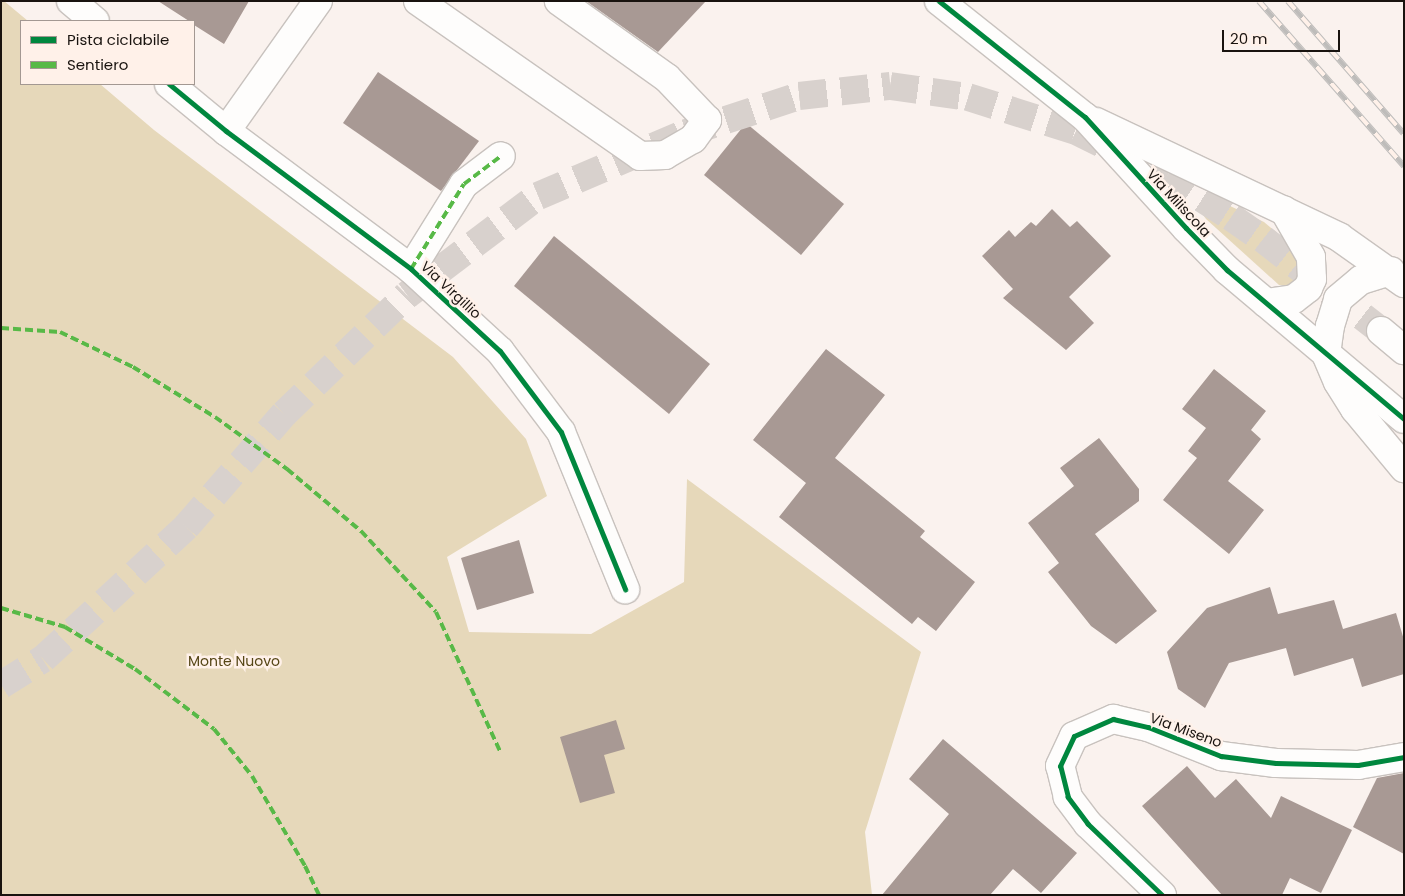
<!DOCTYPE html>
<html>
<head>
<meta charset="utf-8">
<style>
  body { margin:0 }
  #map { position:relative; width:1405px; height:896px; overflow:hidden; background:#faf2ee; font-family:Poppins,sans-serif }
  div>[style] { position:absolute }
  .green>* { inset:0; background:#e6d8ba }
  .building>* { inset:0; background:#a89994 }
  .secondary-tunnel>* { height:28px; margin-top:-14px; transform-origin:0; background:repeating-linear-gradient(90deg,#d8d1cd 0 28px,transparent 0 42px) }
  .roads { filter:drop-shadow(1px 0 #c8c2be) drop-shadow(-1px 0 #c8c2be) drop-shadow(0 1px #c8c2be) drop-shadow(0 -1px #c8c2be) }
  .street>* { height:28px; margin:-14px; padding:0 14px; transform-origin:14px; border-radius:14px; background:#fefdfc }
  .secondary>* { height:28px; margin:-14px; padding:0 14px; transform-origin:14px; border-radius:14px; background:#fefdfc }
  .rail>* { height:5.5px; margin-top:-2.75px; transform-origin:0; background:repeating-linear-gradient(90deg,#fff1e9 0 11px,#bebcba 0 22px); box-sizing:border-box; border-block:1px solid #bebcba }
  .quiet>* { height:4px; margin-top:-2px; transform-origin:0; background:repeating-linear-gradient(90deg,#58b947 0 8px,transparent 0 12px) }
  .cycleway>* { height:5px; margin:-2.5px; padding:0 2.5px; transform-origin:2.5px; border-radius:2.5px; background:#00873e }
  span { translate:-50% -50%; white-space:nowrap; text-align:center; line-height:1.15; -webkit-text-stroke:5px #fff1e9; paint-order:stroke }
  .street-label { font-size:14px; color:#19130f }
  .park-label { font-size:14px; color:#564616 }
  .frame { position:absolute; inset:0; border:2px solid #19130f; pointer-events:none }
  .legend { position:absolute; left:20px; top:20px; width:175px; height:65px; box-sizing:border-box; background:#fff1e9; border:1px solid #a39892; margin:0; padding:6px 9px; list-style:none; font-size:15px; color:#19130f }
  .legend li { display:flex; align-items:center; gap:10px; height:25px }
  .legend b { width:25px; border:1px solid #a39892 }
  .scale { position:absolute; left:1222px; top:30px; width:118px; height:22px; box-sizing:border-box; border:2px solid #19130f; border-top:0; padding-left:6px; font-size:15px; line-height:18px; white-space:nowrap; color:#19130f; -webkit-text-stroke:4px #fff1e9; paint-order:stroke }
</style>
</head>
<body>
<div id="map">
  <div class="green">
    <div style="clip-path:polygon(1px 1px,4px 1px,28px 21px,21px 21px,21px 84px,100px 84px,154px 130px,453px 357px,526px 439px,547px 496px,447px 557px,469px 632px,591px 634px,684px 582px,687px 479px,921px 652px,865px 832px,872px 895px,1px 895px)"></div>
    <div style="clip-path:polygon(1211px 197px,1264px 222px,1276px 232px,1289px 244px,1297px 258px,1300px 272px,1297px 280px,1289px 285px,1279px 285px,1206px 219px,1201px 212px,1202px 207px)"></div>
  </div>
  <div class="building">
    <div style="clip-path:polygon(158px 1px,249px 1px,224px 44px,194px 25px,194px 21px,189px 21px)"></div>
    <div style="clip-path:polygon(586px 1px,706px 1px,658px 52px)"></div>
    <div style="clip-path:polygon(378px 72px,479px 141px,441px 191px,343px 123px)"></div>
    <div style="clip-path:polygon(746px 123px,844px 204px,801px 255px,704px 175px)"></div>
    <div style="clip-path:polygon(1052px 209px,1070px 227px,1077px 221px,1111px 256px,1069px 297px,1094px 323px,1066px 350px,1003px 298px,1013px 289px,982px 256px,1009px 230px,1015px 237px,1031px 222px,1036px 226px)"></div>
    <div style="clip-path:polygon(554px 236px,710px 364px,669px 414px,514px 286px)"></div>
    <div style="clip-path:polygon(826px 349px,885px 395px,835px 458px,925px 531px,920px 537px,975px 582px,936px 631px,918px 617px,912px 624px,779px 517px,806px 483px,753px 440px)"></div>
    <div style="clip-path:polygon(1214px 369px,1266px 411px,1251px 430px,1261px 439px,1228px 481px,1264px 510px,1229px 554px,1163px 500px,1197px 458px,1188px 451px,1206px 428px,1182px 409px)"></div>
    <div style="clip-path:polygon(1099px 438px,1139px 489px,1139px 501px,1095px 534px,1157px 611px,1116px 644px,1091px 626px,1048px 572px,1059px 563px,1028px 523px,1074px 486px,1060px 468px)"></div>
    <div style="clip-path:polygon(519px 540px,534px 593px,477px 610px,461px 558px)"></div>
    <div style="clip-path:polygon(1270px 587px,1278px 614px,1334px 600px,1343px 629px,1396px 613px,1404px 640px,1404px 674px,1362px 687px,1353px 658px,1294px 676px,1286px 648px,1229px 663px,1205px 708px,1178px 689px,1167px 652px,1207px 608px)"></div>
    <div style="clip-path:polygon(616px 720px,625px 749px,604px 755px,615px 793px,580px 803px,560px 737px)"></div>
    <div style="clip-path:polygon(943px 739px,1077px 853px,1041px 893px,1013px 869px,990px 895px,882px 895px,949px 814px,909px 779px)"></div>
    <div style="clip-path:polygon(1187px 766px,1215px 798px,1236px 779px,1271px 818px,1281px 796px,1352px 830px,1321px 893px,1290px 878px,1282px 895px,1222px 895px,1142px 806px)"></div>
    <div style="clip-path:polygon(1404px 773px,1404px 854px,1353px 827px,1377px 778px)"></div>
  </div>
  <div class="secondary-tunnel">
    <div style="left:1px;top:685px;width:49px;rotate:-31.8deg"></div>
    <div style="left:43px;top:659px;width:195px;rotate:-42.7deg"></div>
    <div style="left:186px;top:527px;width:150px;rotate:-49.1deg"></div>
    <div style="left:284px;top:414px;width:171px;rotate:-44.1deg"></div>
    <div style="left:407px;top:295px;width:164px;rotate:-37.1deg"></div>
    <div style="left:538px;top:196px;width:161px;rotate:-23.1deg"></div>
    <div style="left:686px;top:133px;width:119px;rotate:-18.1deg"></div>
    <div style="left:799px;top:96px;width:92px;rotate:-6.3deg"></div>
    <div style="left:890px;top:86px;width:79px;rotate:8deg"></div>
    <div style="left:968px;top:97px;width:113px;rotate:17.5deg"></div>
    <div style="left:1076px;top:131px;width:102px;rotate:26.3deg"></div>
    <div style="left:1167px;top:176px;width:76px;rotate:32.6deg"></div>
    <div style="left:1231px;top:217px;width:39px;rotate:35deg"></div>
    <div style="left:1263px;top:239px;width:150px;rotate:37.9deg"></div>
  </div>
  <div class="roads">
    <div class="street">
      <div style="left:71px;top:1px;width:31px;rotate:40deg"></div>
      <div style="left:418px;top:1px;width:271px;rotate:34.9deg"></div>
      <div style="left:640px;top:156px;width:25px;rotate:-2deg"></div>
      <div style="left:665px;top:155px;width:32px;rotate:-30deg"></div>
      <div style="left:693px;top:139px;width:24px;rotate:-54deg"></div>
      <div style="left:707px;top:120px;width:58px;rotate:-133.6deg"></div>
      <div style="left:667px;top:78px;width:133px;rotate:-144.5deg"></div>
      <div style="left:169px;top:84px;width:74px;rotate:39.5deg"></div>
      <div style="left:226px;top:131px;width:231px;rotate:36.7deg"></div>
      <div style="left:411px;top:269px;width:121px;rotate:42.7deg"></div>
      <div style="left:500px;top:351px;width:101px;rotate:53deg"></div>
      <div style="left:561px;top:432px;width:170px;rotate:67.8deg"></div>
      <div style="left:226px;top:131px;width:159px;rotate:-54.7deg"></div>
      <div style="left:411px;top:269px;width:100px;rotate:-58.1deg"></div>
      <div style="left:464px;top:184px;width:46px;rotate:-37.1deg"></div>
      <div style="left:1326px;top:354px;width:30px;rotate:67deg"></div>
      <div style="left:1338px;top:382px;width:32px;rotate:58deg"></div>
      <div style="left:1355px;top:409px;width:77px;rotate:50.3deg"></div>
      <div style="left:1162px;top:895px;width:103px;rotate:-136.2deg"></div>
      <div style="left:1088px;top:824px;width:34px;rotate:-127deg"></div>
      <div style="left:1068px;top:797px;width:32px;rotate:-104deg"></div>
      <div style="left:1060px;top:766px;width:33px;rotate:-65deg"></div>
      <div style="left:1074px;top:736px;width:43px;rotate:-23.6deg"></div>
      <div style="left:1113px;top:719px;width:36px;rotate:13deg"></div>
      <div style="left:1148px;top:727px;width:79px;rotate:21.7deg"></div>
      <div style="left:1221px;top:756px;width:55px;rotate:7.3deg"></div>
      <div style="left:1276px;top:763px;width:82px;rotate:1.4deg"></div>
      <div style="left:1358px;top:765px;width:47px;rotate:-9.9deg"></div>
    </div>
    <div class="secondary">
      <div style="left:939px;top:1px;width:186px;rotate:38.5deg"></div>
      <div style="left:1085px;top:117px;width:150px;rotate:47.7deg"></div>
      <div style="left:1186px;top:228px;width:59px;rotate:45.7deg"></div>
      <div style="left:1227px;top:270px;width:231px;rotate:40.1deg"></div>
      <div style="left:1096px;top:122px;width:269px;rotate:25.3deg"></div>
      <div style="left:1339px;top:237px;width:80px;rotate:35.3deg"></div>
      <div style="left:1266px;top:303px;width:28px;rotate:-8deg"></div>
      <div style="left:1294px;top:299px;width:18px;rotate:-38deg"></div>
      <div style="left:1308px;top:288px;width:10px;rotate:-66deg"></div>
      <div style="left:1312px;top:279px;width:22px;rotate:-93deg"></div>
      <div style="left:1311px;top:257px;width:54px;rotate:-119.9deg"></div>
      <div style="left:1381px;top:331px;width:30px;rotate:40deg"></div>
      <div style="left:1326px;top:354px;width:28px;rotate:-82deg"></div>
      <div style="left:1330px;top:326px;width:28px;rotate:-73deg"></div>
      <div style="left:1338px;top:299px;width:30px;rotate:-40deg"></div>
      <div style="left:1361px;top:280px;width:31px;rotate:-17deg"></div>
    </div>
  </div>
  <div class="rail">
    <div style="left:1259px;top:1px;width:220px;rotate:48.7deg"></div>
    <div style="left:1288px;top:1px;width:176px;rotate:48.9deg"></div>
  </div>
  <div class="quiet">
    <div style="left:411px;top:269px;width:100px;rotate:-58.1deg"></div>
    <div style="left:464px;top:184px;width:46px;rotate:-37.1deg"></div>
    <div style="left:1px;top:328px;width:59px;rotate:3.9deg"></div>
    <div style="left:60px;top:332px;width:81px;rotate:25.6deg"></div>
    <div style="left:133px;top:367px;width:96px;rotate:31.4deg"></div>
    <div style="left:215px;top:417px;width:89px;rotate:35.8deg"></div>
    <div style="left:287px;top:469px;width:97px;rotate:40deg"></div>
    <div style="left:361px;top:531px;width:110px;rotate:47.2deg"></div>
    <div style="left:436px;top:612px;width:153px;rotate:65.3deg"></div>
    <div style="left:1px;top:608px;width:67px;rotate:16.5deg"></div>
    <div style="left:65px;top:627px;width:82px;rotate:31deg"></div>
    <div style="left:135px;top:669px;width:99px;rotate:37.2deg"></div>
    <div style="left:214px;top:729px;width:60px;rotate:51deg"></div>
    <div style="left:252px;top:776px;width:104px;rotate:59.5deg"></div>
    <div style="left:305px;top:866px;width:32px;rotate:64deg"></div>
  </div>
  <div class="cycleway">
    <div style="left:939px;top:1px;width:186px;rotate:38.5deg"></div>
    <div style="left:1085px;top:117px;width:150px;rotate:47.7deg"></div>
    <div style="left:1186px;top:228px;width:59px;rotate:45.7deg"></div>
    <div style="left:1227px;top:270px;width:231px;rotate:40.1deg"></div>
    <div style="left:169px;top:84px;width:74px;rotate:39.5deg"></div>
    <div style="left:226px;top:131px;width:231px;rotate:36.7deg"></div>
    <div style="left:411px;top:269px;width:121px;rotate:42.7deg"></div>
    <div style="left:500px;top:351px;width:101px;rotate:53deg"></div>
    <div style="left:561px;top:432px;width:170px;rotate:67.8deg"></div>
    <div style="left:1162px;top:895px;width:103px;rotate:-136.2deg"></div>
    <div style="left:1088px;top:824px;width:34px;rotate:-127deg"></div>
    <div style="left:1068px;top:797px;width:32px;rotate:-104deg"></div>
    <div style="left:1060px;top:766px;width:33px;rotate:-65deg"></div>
    <div style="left:1074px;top:736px;width:43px;rotate:-23.6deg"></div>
    <div style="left:1113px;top:719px;width:36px;rotate:13deg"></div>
    <div style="left:1148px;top:727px;width:79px;rotate:21.7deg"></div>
    <div style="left:1221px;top:756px;width:55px;rotate:7.3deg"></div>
    <div style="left:1276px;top:763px;width:82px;rotate:1.4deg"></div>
    <div style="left:1358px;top:765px;width:47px;rotate:-9.9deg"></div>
  </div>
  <div class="street-label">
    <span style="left:1179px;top:203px;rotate:47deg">Via Miliscola</span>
    <span style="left:451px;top:290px;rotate:43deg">Via Virgillio</span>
    <span style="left:1186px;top:730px;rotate:20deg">Via Miseno</span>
  </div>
  <div class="park-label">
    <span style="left:234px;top:661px">Monte Nuovo</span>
  </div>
  <div class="frame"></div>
  <ul class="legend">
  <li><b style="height:6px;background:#00873e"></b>Pista ciclabile</li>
  <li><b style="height:6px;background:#58b947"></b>Sentiero</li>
  </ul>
  <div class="scale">20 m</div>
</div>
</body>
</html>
